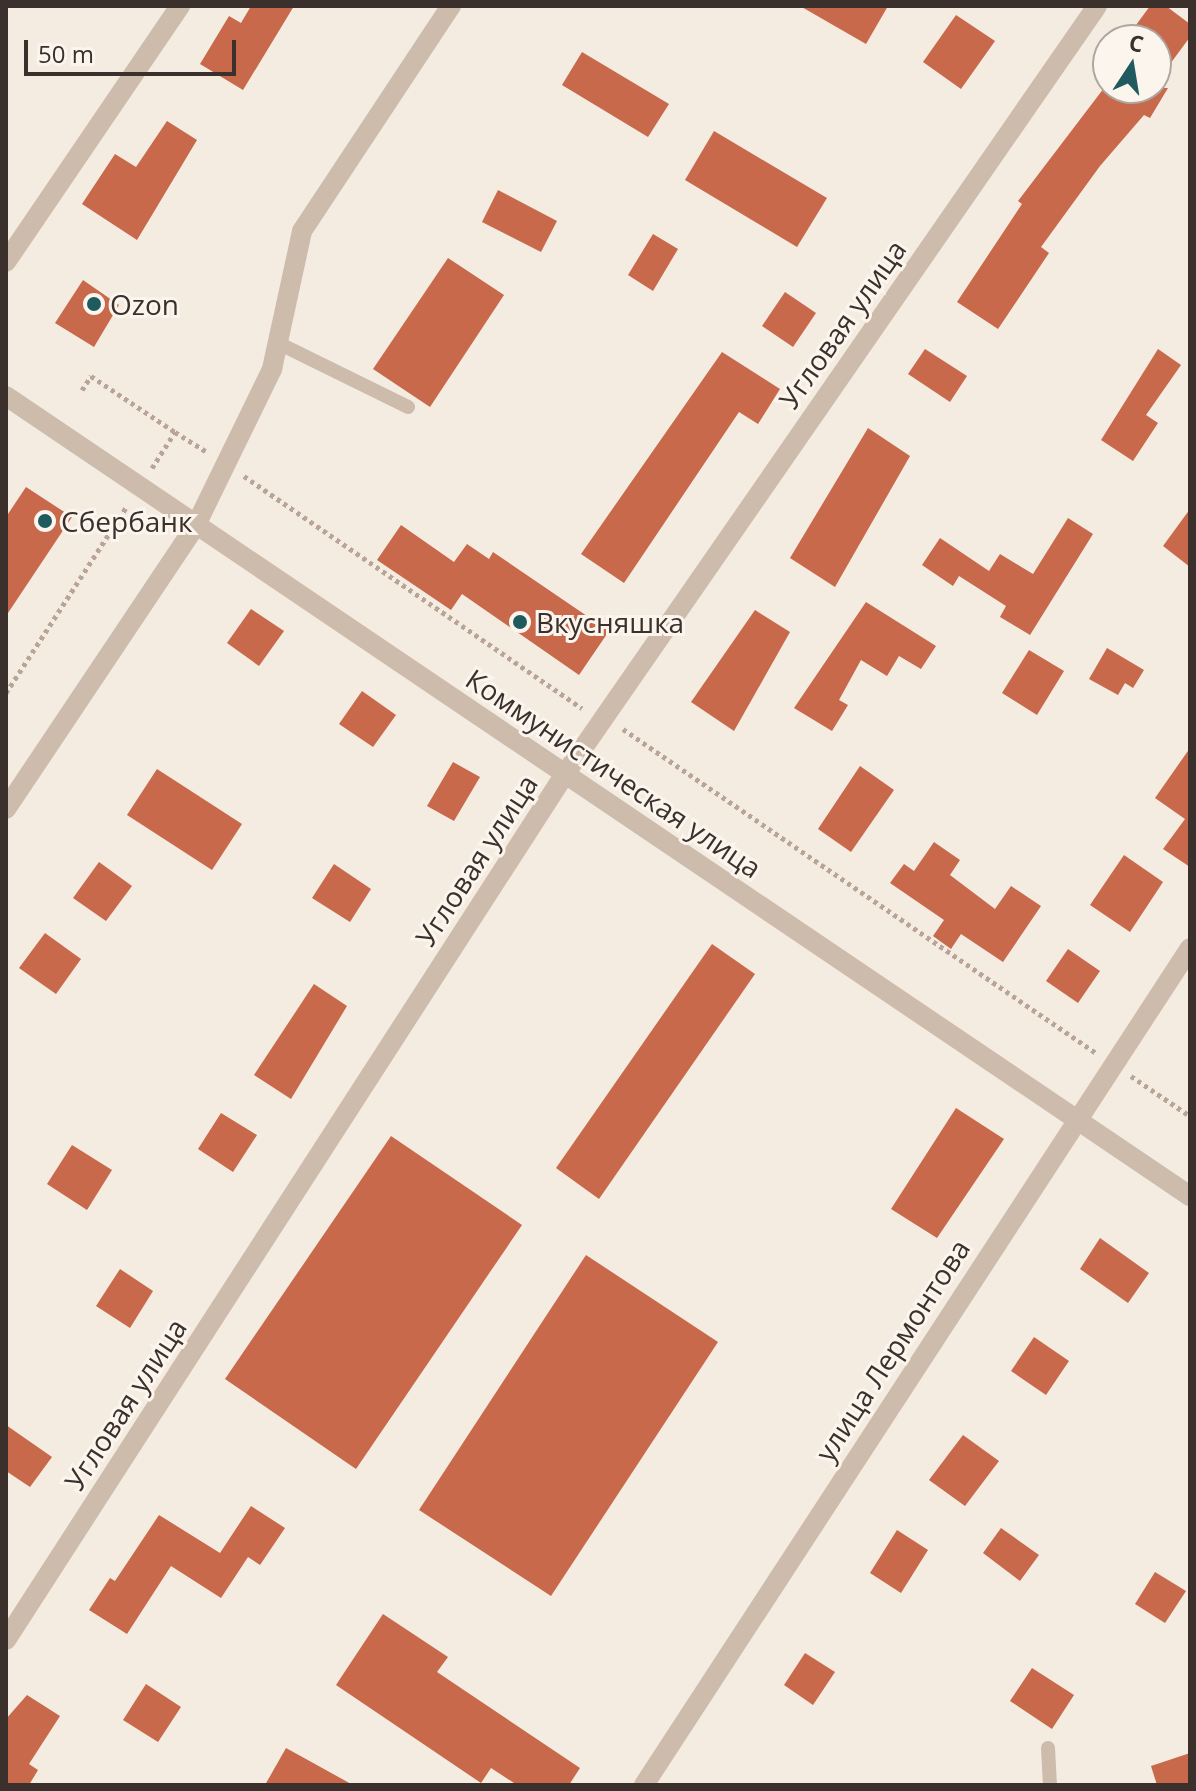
<!DOCTYPE html>
<html>
<head>
<meta charset="utf-8">
<style>
  body { margin:0 }
  #map { position:relative; width:1196px; height:1791px; overflow:hidden; background:#f4ebe1; font-family:"Open Sans",sans-serif }
  div>[style] { position:absolute }
  .building>* { inset:0; background:#c8694b }
  .path>* { height:5px; margin-top:-2.5px; transform-origin:0; background:repeating-linear-gradient(90deg,#b9a596 0 4px,transparent 0 8px) }
  .service>* { height:14px; margin:-7px; padding:0 7px; transform-origin:7px; border-radius:7px; background:#cdbbac }
  .minor>* { height:20px; margin:-10px; padding:0 10px; transform-origin:10px; border-radius:10px; background:#cdbbac }
  .tertiary>* { height:20px; margin:-10px; padding:0 10px; transform-origin:10px; border-radius:10px; background:#cdbbac }
  .dots>* { width:22px; height:22px; translate:-50% -50%; box-sizing:border-box; border:4px solid #fbf5ee; border-radius:50% }
  span { translate:-50% -50%; white-space:nowrap; text-align:center; line-height:1.15; -webkit-text-stroke:6px #fbf5ee; paint-order:stroke }
  .poi-label { font-size:28px; color:#3b302b }
  .left { translate:0 -50%; text-align:left }
  .street-label { font-size:28px; color:#3b302b }
  .frame { position:absolute; inset:0; border:8px solid #3b302b; pointer-events:none }
  .north { position:absolute; left:1092px; top:24px; width:80px; height:80px; box-sizing:border-box; background:#fbf5ee; border:2px solid #aea6a0; border-radius:50%; rotate:12deg; font-size:22px; font-weight:700; line-height:32px; text-align:center; color:#3b302b }
  .north::after { content:''; display:block; margin:auto; width:28px; height:36px; background:#1f5a5e; clip-path:polygon(50% 0,100% 100%,50% 72%,0 100%) }
  .scale { position:absolute; left:24px; top:40px; width:212px; height:36px; box-sizing:border-box; border:4px solid #3b302b; border-top:0; padding-left:10px; font-size:24px; line-height:28px; white-space:nowrap; color:#3b302b; -webkit-text-stroke:6px #fbf5ee; paint-order:stroke }
</style>
</head>
<body>
<div id="map">
  <div class="building">
    <div style="clip-path:polygon(251px 6px,294px 6px,243px 90px,200px 64px,229px 16px,241px 23px)"></div>
    <div style="clip-path:polygon(800px 6px,888px 6px,866px 44px)"></div>
    <div style="clip-path:polygon(1150px 6px,1166px 6px,1190px 24px,1190px 37px,1156px 83px,1156px 40px,1125px 40px)"></div>
    <div style="clip-path:polygon(956px 15px,995px 41px,961px 89px,923px 62px)"></div>
    <div style="clip-path:polygon(582px 52px,669px 104px,648px 137px,562px 85px)"></div>
    <div style="clip-path:polygon(1104px 88px,1168px 88px,1150px 118px,1144px 115px,1100px 166px,1041px 247px,1049px 253px,998px 329px,957px 302px,1022px 204px,1018px 201px)"></div>
    <div style="clip-path:polygon(167px 121px,197px 140px,137px 240px,82px 204px,115px 154px,136px 167px)"></div>
    <div style="clip-path:polygon(714px 131px,827px 198px,797px 247px,685px 180px)"></div>
    <div style="clip-path:polygon(498px 190px,557px 221px,541px 252px,482px 222px)"></div>
    <div style="clip-path:polygon(653px 234px,678px 249px,653px 291px,628px 275px)"></div>
    <div style="clip-path:polygon(448px 258px,504px 295px,430px 407px,373px 369px)"></div>
    <div style="clip-path:polygon(83px 280px,119px 305px,94px 347px,55px 323px)"></div>
    <div style="clip-path:polygon(785px 292px,816px 313px,793px 347px,762px 326px)"></div>
    <div style="clip-path:polygon(925px 349px,967px 376px,950px 402px,908px 374px)"></div>
    <div style="clip-path:polygon(1158px 349px,1181px 365px,1146px 415px,1158px 423px,1133px 461px,1101px 440px)"></div>
    <div style="clip-path:polygon(722px 352px,780px 389px,758px 424px,739px 412px,624px 583px,581px 554px)"></div>
    <div style="clip-path:polygon(868px 428px,910px 456px,835px 587px,790px 558px)"></div>
    <div style="clip-path:polygon(26px 487px,72px 517px,6px 616px,6px 517px)"></div>
    <div style="clip-path:polygon(1190px 509px,1190px 567px,1163px 546px)"></div>
    <div style="clip-path:polygon(1068px 518px,1093px 534px,1030px 635px,1000px 617px,1006px 606px,959px 576px,953px 586px,922px 565px,940px 538px,989px 571px,1000px 554px,1033px 574px)"></div>
    <div style="clip-path:polygon(401px 525px,454px 562px,467px 544px,489px 559px,493px 552px,609px 631px,579px 675px,462px 594px,451px 610px,377px 560px)"></div>
    <div style="clip-path:polygon(866px 602px,936px 646px,921px 669px,899px 656px,887px 676px,861px 660px,839px 700px,848px 705px,832px 731px,794px 708px)"></div>
    <div style="clip-path:polygon(251px 609px,284px 631px,259px 666px,227px 643px)"></div>
    <div style="clip-path:polygon(755px 610px,790px 632px,734px 731px,691px 702px)"></div>
    <div style="clip-path:polygon(1107px 648px,1144px 670px,1133px 688px,1125px 683px,1118px 695px,1089px 679px)"></div>
    <div style="clip-path:polygon(1029px 650px,1064px 671px,1037px 715px,1002px 693px)"></div>
    <div style="clip-path:polygon(362px 691px,396px 715px,373px 747px,339px 724px)"></div>
    <div style="clip-path:polygon(1190px 748px,1190px 867px,1163px 849px,1185px 819px,1155px 798px)"></div>
    <div style="clip-path:polygon(453px 762px,480px 777px,454px 821px,427px 806px)"></div>
    <div style="clip-path:polygon(860px 766px,894px 790px,851px 852px,818px 829px)"></div>
    <div style="clip-path:polygon(157px 769px,242px 824px,212px 870px,127px 815px)"></div>
    <div style="clip-path:polygon(934px 842px,960px 860px,950px 875px,995px 909px,1011px 886px,1041px 906px,1003px 962px,961px 934px,951px 949px,933px 936px,944px 920px,890px 883px,904px 864px,914px 871px)"></div>
    <div style="clip-path:polygon(1124px 855px,1163px 882px,1130px 932px,1090px 905px)"></div>
    <div style="clip-path:polygon(99px 862px,132px 886px,106px 921px,73px 898px)"></div>
    <div style="clip-path:polygon(334px 864px,371px 889px,350px 922px,312px 898px)"></div>
    <div style="clip-path:polygon(45px 933px,81px 959px,56px 994px,19px 968px)"></div>
    <div style="clip-path:polygon(712px 944px,755px 974px,599px 1199px,556px 1168px)"></div>
    <div style="clip-path:polygon(1068px 949px,1100px 971px,1078px 1003px,1046px 981px)"></div>
    <div style="clip-path:polygon(314px 984px,347px 1006px,291px 1099px,254px 1075px)"></div>
    <div style="clip-path:polygon(956px 1108px,1004px 1139px,937px 1238px,891px 1209px)"></div>
    <div style="clip-path:polygon(221px 1113px,257px 1135px,233px 1172px,198px 1149px)"></div>
    <div style="clip-path:polygon(391px 1136px,522px 1225px,356px 1469px,225px 1379px)"></div>
    <div style="clip-path:polygon(72px 1145px,112px 1170px,87px 1210px,47px 1184px)"></div>
    <div style="clip-path:polygon(1100px 1238px,1149px 1273px,1128px 1303px,1080px 1269px)"></div>
    <div style="clip-path:polygon(586px 1255px,718px 1342px,551px 1596px,419px 1510px)"></div>
    <div style="clip-path:polygon(120px 1269px,153px 1291px,130px 1328px,96px 1306px)"></div>
    <div style="clip-path:polygon(1034px 1337px,1069px 1361px,1046px 1395px,1011px 1371px)"></div>
    <div style="clip-path:polygon(6px 1425px,52px 1457px,30px 1487px,6px 1471px)"></div>
    <div style="clip-path:polygon(963px 1435px,999px 1461px,965px 1506px,929px 1480px)"></div>
    <div style="clip-path:polygon(251px 1506px,285px 1528px,260px 1565px,248px 1557px,221px 1598px,171px 1566px,127px 1634px,89px 1610px,110px 1578px,115px 1581px,159px 1515px,220px 1553px)"></div>
    <div style="clip-path:polygon(1001px 1528px,1039px 1555px,1020px 1581px,983px 1553px)"></div>
    <div style="clip-path:polygon(897px 1530px,928px 1550px,901px 1593px,870px 1573px)"></div>
    <div style="clip-path:polygon(1155px 1572px,1186px 1591px,1165px 1623px,1135px 1604px)"></div>
    <div style="clip-path:polygon(383px 1614px,448px 1657px,437px 1672px,580px 1768px,569px 1785px,517px 1785px,491px 1768px,481px 1783px,336px 1685px)"></div>
    <div style="clip-path:polygon(805px 1653px,835px 1672px,813px 1705px,784px 1685px)"></div>
    <div style="clip-path:polygon(1032px 1668px,1074px 1695px,1052px 1729px,1010px 1701px)"></div>
    <div style="clip-path:polygon(146px 1684px,181px 1707px,158px 1742px,123px 1720px)"></div>
    <div style="clip-path:polygon(27px 1695px,60px 1716px,29px 1764px,38px 1770px,29px 1785px,6px 1785px,6px 1719px)"></div>
    <div style="clip-path:polygon(286px 1748px,353px 1785px,265px 1785px)"></div>
    <div style="clip-path:polygon(1190px 1753px,1190px 1785px,1157px 1785px,1151px 1766px)"></div>
  </div>
  <div class="path">
    <div style="left:82px;top:390px;width:17px;rotate:-57deg"></div>
    <div style="left:91px;top:376px;width:101px;rotate:33.7deg"></div>
    <div style="left:152px;top:468px;width:43px;rotate:-57.4deg"></div>
    <div style="left:175px;top:432px;width:36px;rotate:32deg"></div>
    <div style="left:244px;top:476px;width:410px;rotate:34.5deg"></div>
    <div style="left:6px;top:693px;width:223px;rotate:-57.1deg"></div>
    <div style="left:623px;top:729px;width:573px;rotate:34.41deg"></div>
    <div style="left:1131px;top:1076px;width:71px;rotate:34.1deg"></div>
  </div>
  <div class="service">
    <div style="left:278px;top:343px;width:145px;rotate:26.2deg"></div>
    <div style="left:1048px;top:1748px;width:37px;rotate:87deg"></div>
  </div>
  <div class="minor">
    <div style="left:6px;top:262px;width:310px;rotate:-55.8deg"></div>
    <div style="left:6px;top:809px;width:342px;rotate:-56.2deg"></div>
    <div style="left:196px;top:525px;width:174px;rotate:-64deg"></div>
    <div style="left:272px;top:369px;width:141px;rotate:-77.7deg"></div>
    <div style="left:302px;top:231px;width:270px;rotate:-56.5deg"></div>
    <div style="left:6px;top:1640px;width:1031px;rotate:-57.16deg"></div>
    <div style="left:565px;top:774px;width:934px;rotate:-55.29deg"></div>
    <div style="left:644px;top:1785px;width:999px;rotate:-56.88deg"></div>
  </div>
  <div class="tertiary">
    <div style="left:6px;top:396px;width:1429px;rotate:34.05deg"></div>
  </div>
  <div class="dots">
    <div style="left:94px;top:304px;background:#1f5a5e"></div>
    <div style="left:45px;top:521px;background:#1f5a5e"></div>
    <div style="left:520px;top:622px;background:#1f5a5e"></div>
  </div>
  <div class="poi-label">
    <span class="left" style="left:110px;top:304px">Ozon</span>
    <span class="left" style="left:61px;top:521px">Сбербанк</span>
    <span class="left" style="left:536px;top:622px">Вкусняшка</span>
  </div>
  <div class="street-label">
    <span style="left:842px;top:324px;rotate:-55deg">Угловая улица</span>
    <span style="left:614px;top:773px;rotate:34deg">Коммунистическая улица</span>
    <span style="left:476px;top:860px;rotate:-57deg">Угловая улица</span>
    <span style="left:892px;top:1350px;rotate:-57deg">улица Лермонтова</span>
    <span style="left:125px;top:1404px;rotate:-57deg">Угловая улица</span>
  </div>
  <div class="frame"></div>
  <div class="north">С</div>
  <div class="scale">50 m</div>
</div>
</body>
</html>
